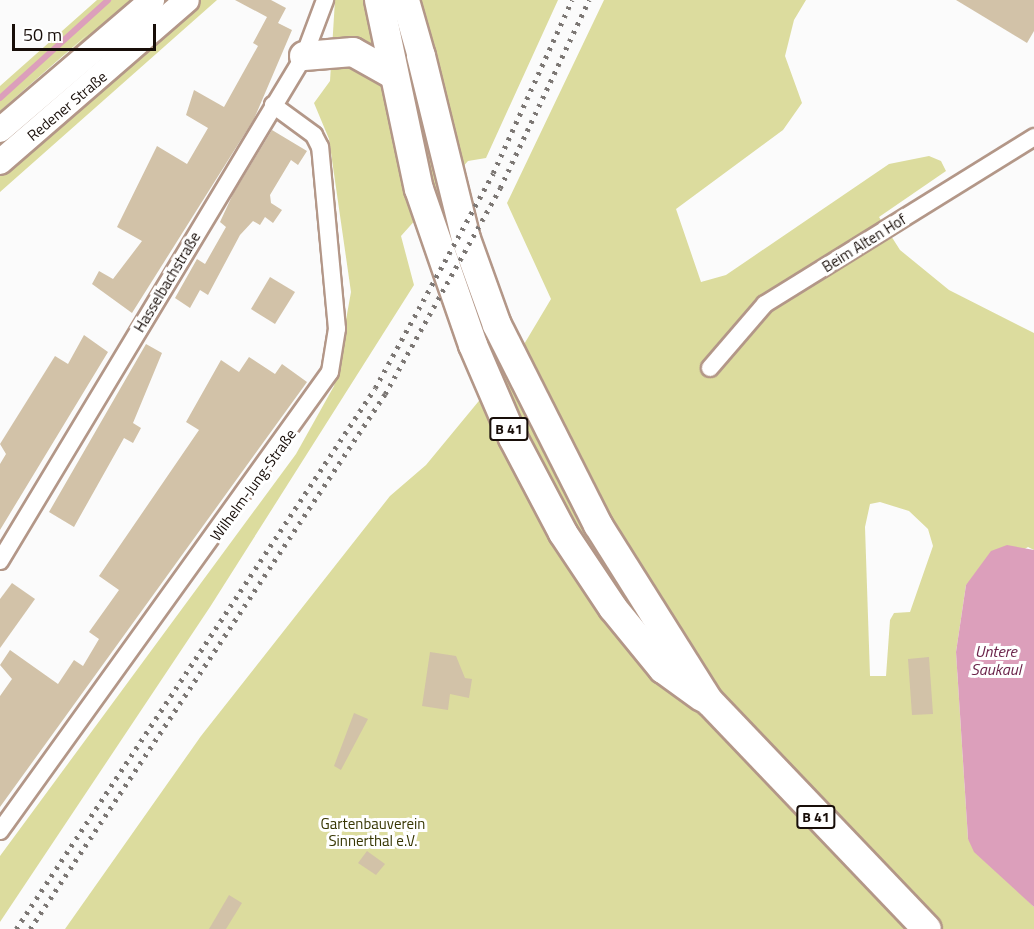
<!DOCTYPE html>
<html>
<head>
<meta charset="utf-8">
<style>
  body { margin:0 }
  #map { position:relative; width:1034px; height:929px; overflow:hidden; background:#fbfbfb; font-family:"Titillium Web",sans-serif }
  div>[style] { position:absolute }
  .green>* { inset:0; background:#dcdc9e }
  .water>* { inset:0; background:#dc9fbb }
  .stream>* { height:6px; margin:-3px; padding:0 3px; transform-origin:3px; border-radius:3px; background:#dc9fbb }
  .building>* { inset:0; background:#d2c2a8 }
  .roads { filter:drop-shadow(2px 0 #b39788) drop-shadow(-2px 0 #b39788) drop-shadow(0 2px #b39788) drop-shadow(0 -2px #b39788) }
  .minor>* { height:16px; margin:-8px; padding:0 8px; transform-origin:8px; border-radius:8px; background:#fff }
  .secondary>* { height:24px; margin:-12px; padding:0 12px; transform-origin:12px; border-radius:12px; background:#fff }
  .primary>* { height:27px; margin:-13.5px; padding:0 13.5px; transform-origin:13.5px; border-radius:13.5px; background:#fff }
  .trunk>* { height:28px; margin:-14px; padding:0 14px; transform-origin:14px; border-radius:14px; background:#fff }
  .rail>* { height:4.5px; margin-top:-2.25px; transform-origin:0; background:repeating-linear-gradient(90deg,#7c7774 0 3px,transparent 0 9px) }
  span { translate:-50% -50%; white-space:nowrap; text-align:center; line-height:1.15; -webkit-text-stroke:6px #fff; paint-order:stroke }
  .shield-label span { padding:2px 4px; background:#fff; border:2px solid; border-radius:4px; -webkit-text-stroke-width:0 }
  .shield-label { font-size:14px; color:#180e09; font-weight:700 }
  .street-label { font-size:15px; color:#180e09 }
  .park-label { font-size:15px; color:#373603 }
  .water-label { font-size:16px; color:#6a2249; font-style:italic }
  .scale { position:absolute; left:12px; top:24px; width:144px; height:27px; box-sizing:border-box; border:3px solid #180e09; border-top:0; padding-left:8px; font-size:18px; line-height:21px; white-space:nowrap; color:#180e09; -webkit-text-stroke:4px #fff; paint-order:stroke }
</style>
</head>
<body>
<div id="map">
  <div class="green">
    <div style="clip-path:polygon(97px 0,217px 0,0 192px,0 115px,89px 33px,0 111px,0 86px)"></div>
    <div style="clip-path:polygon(335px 0,558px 0,486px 158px,468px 161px,401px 236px,414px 285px,210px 607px,0 922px,0 856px,296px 454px,334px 386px,351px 292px,329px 139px,314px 103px,330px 81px)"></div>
    <div style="clip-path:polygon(evenodd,604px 0,806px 0,794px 20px,785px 56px,802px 103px,783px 130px,676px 209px,701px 282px,726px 275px,889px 164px,929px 156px,941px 161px,946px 171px,879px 217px,900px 250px,949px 290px,1034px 333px,1034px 550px,1028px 547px,966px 585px,956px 652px,968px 839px,1034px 907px,1034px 929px,65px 929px,201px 736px,390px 496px,426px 465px,520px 351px,551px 299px,507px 203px,604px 0,880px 502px,909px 511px,928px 529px,933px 546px,910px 612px,894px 613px,890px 620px,886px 676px,870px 676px,865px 527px,870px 504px,880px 502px)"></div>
  </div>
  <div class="water">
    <div style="clip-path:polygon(1007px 545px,1034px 550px,1034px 907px,974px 852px,968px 839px,956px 652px,966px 585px,991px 551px)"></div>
  </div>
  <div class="stream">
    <div style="left:0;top:98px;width:146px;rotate:-42.2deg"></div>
  </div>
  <div class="building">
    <div style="clip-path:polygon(235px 0,271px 0,286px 8px,278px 23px,292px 30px,254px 119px,132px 313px,92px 284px,99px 271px,113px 279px,142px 241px,117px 227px,157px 146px,187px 164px,208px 128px,186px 115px,194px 90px,224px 107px,258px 46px,253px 43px,267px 17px)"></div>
    <div style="clip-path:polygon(956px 0,1034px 0,1034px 31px,1027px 43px)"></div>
    <div style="clip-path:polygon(272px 130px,307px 151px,298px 165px,291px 160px,270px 195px,271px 203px,282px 210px,273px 223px,265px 217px,260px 225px,253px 221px,240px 235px,208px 295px,200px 290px,190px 308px,175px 298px,197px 259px,205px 264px,226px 227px,220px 222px,233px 194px)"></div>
    <div style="clip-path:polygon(270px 277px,295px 292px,275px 324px,251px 309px)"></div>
    <div style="clip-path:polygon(84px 335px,108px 352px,0 530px,0 464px,6px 454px,0 444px,55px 356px,68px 364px)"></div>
    <div style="clip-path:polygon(146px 344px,162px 353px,133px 423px,141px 428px,133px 443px,124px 438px,74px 527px,49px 512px)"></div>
    <div style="clip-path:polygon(249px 357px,275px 374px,282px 364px,307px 382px,0 807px,0 696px,12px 679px,0 665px,10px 650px,58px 684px,74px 660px,83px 666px,99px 639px,89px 632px,119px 590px,99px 576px,199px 430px,186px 422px,221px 360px,239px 372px)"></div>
    <div style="clip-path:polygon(12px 583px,35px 599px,0 648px,0 599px)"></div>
    <div style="clip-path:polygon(430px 652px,456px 656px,465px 678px,472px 679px,469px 698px,450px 694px,448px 710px,422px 706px)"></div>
    <div style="clip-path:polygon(929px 657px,933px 714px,912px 715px,908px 659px)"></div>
    <div style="clip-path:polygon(354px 713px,368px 719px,341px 770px,334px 766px)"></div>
    <div style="clip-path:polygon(367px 851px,385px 864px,376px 875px,358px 863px)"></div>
    <div style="clip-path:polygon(229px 895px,242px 903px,226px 929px,209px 929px)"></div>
  </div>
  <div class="roads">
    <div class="minor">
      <div style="left:710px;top:368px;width:84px;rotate:-49.3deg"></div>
      <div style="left:765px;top:304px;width:317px;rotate:-31.8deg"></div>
      <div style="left:0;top:561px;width:589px;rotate:-58.95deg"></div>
      <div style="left:304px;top:56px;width:60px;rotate:-69.4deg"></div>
      <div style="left:0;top:831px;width:565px;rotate:-54.29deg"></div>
      <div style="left:330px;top:372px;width:44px;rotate:-80.8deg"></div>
      <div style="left:337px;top:329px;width:183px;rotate:-95.3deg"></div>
      <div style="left:320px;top:147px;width:13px;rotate:-117deg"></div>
      <div style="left:314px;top:135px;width:51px;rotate:-143.8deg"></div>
    </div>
    <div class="secondary">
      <div style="left:0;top:130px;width:200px;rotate:-40.5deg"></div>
      <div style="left:0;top:162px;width:247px;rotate:-40.9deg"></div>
    </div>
    <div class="primary">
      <div style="left:405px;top:0;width:58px;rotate:74.1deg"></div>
    </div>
    <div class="trunk">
      <div style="left:379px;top:0;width:193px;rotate:78.1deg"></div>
      <div style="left:419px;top:189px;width:165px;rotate:70.9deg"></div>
      <div style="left:473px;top:345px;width:101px;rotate:66.7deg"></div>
      <div style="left:513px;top:438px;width:107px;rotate:62.2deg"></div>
      <div style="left:563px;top:533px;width:90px;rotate:56.3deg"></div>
      <div style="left:613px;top:608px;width:79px;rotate:50.7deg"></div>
      <div style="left:663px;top:669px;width:48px;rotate:35.7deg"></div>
      <div style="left:304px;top:56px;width:49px;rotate:-4.7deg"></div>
      <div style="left:353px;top:52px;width:47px;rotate:29.3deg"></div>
      <div style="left:421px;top:56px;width:188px;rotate:76.2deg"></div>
      <div style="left:466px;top:239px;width:91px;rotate:70.2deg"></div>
      <div style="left:497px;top:325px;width:224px;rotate:63.2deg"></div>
      <div style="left:598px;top:525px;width:208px;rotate:57.8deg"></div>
      <div style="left:709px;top:701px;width:315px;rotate:46.3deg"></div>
    </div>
  </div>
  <div class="rail">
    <div style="left:16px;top:929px;width:649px;rotate:-56.43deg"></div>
    <div style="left:375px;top:388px;width:245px;rotate:-61.2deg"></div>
    <div style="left:493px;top:173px;width:190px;rotate:-65.5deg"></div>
    <div style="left:30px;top:929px;width:642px;rotate:-56.43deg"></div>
    <div style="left:385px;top:394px;width:236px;rotate:-60.8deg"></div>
    <div style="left:500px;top:188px;width:208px;rotate:-64.7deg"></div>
  </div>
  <div class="shield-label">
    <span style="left:509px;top:429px">B 41</span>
    <span style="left:816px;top:817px">B 41</span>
  </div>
  <div class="street-label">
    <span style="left:67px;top:106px;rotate:-40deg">Redener Straße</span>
    <span style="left:864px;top:243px;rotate:-32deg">Beim Alten Hof</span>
    <span style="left:167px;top:282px;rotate:-59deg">Hasselbachstraße</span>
    <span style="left:253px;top:485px;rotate:-54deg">Wilhelm-Jung-Straße</span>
  </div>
  <div class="park-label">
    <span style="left:373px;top:832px">Gartenbauverein<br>Sinnerthal e.V.</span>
  </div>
  <div class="water-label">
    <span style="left:996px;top:660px">Untere<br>Saukaul</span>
  </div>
  <div class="scale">50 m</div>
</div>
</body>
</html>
